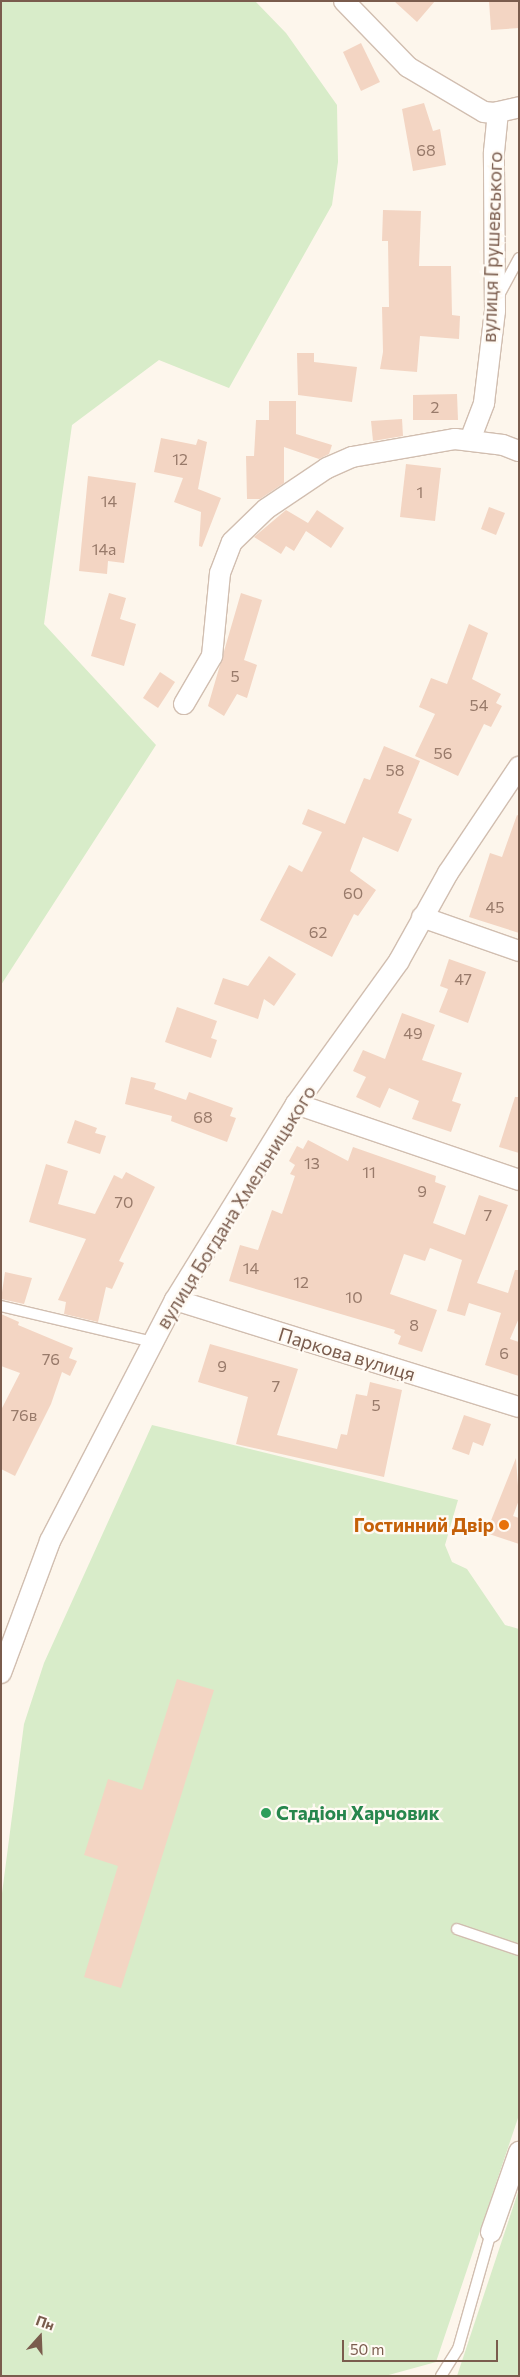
<!DOCTYPE html>
<html>
<head>
<meta charset="utf-8">
<style>
  body { margin:0 }
  #map { position:relative; width:520px; height:2377px; overflow:hidden; background:#fdf6ec; font-family:Commissioner,sans-serif }
  div>[style] { position:absolute }
  .green>* { inset:0; background:#d8ecc9 }
  .building>* { inset:0; background:#f3d5c3 }
  .roads { filter:drop-shadow(1px 0 #d1beb0) drop-shadow(-1px 0 #d1beb0) drop-shadow(0 1px #d1beb0) drop-shadow(0 -1px #d1beb0) }
  .service>* { height:10px; margin:-5px; padding:0 5px; transform-origin:5px; border-radius:5px; background:#fff }
  .minor>* { height:20px; margin:-10px; padding:0 10px; transform-origin:10px; border-radius:10px; background:#fff }
  .dots>* { width:14px; height:14px; translate:-50% -50%; box-sizing:border-box; border:2px solid #fffaf3; border-radius:50% }
  span { translate:-50% -50%; white-space:nowrap; text-align:center; line-height:1.15; -webkit-text-stroke:4.5px #fffaf3; paint-order:stroke }
  .number-label { font-size:16px; color:#987a6a }
  .number-label span { -webkit-text-stroke-width:0 }
  .street-label { font-size:19px; color:#7a5c4d }
  .food-label { font-size:19px; color:#c56008; font-weight:700 }
  .right { translate:-100% -50%; text-align:right }
  .leisure-label { font-size:19px; color:#27864d; font-weight:700 }
  .left { translate:0 -50%; text-align:left }
  .frame { position:absolute; inset:0; border:2px solid #7a5c4d; pointer-events:none }
  .north { position:absolute; left:15px; top:2312px; width:50px; height:50px; -webkit-text-stroke:4px #fffaf3; paint-order:stroke; rotate:20deg; font-size:14px; font-weight:700; line-height:20px; text-align:center; color:#7a5c4d }
  .north::after { content:''; display:block; margin:auto; width:18px; height:22px; background:#7a5c4d; clip-path:polygon(50% 0,100% 100%,50% 72%,0 100%) }
  .scale { position:absolute; left:342px; top:2340px; width:156px; height:22px; box-sizing:border-box; border:2px solid #7a5c4d; border-top:0; padding-left:6px; font-size:15px; line-height:18px; white-space:nowrap; color:#7a5c4d; -webkit-text-stroke:4px #fffaf3; paint-order:stroke }
</style>
</head>
<body>
<div id="map">
  <div class="green">
    <div style="clip-path:polygon(1px 1px,255px 1px,286px 33px,337px 105px,338px 162px,332px 205px,229px 388px,159px 360px,72px 425px,44px 624px,156px 745px,1px 985px)"></div>
    <div style="clip-path:polygon(152px 1425px,458px 1500px,445px 1545px,452px 1562px,467px 1569px,505px 1625px,519px 1629px,519px 2115px,436px 2362px,385px 2376px,1px 2376px,1px 1901px,24px 1724px,44px 1663px)"></div>
    <div style="clip-path:polygon(519px 2189px,519px 2376px,457px 2376px)"></div>
  </div>
  <div class="building">
    <div style="clip-path:polygon(394px 1px,435px 1px,417px 22px)"></div>
    <div style="clip-path:polygon(489px 1px,519px 1px,519px 28px,491px 30px)"></div>
    <div style="clip-path:polygon(361px 43px,380px 82px,361px 91px,343px 52px)"></div>
    <div style="clip-path:polygon(424px 103px,433px 131px,440px 129px,446px 165px,413px 171px,402px 109px)"></div>
    <div style="clip-path:polygon(383px 210px,421px 211px,419px 266px,451px 266px,452px 315px,460px 316px,459px 339px,420px 336px,417px 372px,380px 369px,383px 352px,382px 307px,389px 307px,388px 241px,382px 241px)"></div>
    <div style="clip-path:polygon(297px 353px,314px 353px,314px 362px,357px 367px,352px 402px,298px 395px)"></div>
    <div style="clip-path:polygon(457px 394px,458px 420px,413px 420px,413px 395px)"></div>
    <div style="clip-path:polygon(269px 401px,296px 401px,296px 434px,332px 445px,329px 454px,319px 459px,284px 447px,284px 483px,260px 499px,247px 499px,246px 456px,254px 456px,256px 420px,269px 420px)"></div>
    <div style="clip-path:polygon(402px 419px,403px 436px,373px 441px,371px 421px)"></div>
    <div style="clip-path:polygon(161px 438px,196px 445px,198px 439px,207px 442px,198px 489px,221px 498px,202px 547px,199px 546px,201px 512px,174px 502px,183px 478px,154px 472px)"></div>
    <div style="clip-path:polygon(406px 464px,441px 468px,435px 521px,400px 517px)"></div>
    <div style="clip-path:polygon(88px 476px,136px 483px,124px 563px,108px 561px,107px 574px,79px 571px)"></div>
    <div style="clip-path:polygon(489px 507px,505px 513px,496px 535px,481px 529px)"></div>
    <div style="clip-path:polygon(286px 510px,308px 523px,317px 510px,344px 528px,331px 548px,306px 531px,294px 551px,286px 546px,281px 554px,254px 537px)"></div>
    <div style="clip-path:polygon(109px 593px,126px 598px,120px 619px,136px 624px,124px 666px,91px 656px)"></div>
    <div style="clip-path:polygon(241px 593px,262px 600px,244px 660px,257px 665px,247px 698px,237px 694px,224px 716px,208px 706px)"></div>
    <div style="clip-path:polygon(469px 624px,488px 633px,472px 679px,501px 694px,496px 703px,502px 706px,491px 727px,484px 724px,458px 776px,415px 756px,435px 714px,419px 707px,431px 678px,447px 684px)"></div>
    <div style="clip-path:polygon(160px 672px,175px 682px,158px 708px,143px 698px)"></div>
    <div style="clip-path:polygon(384px 746px,420px 761px,398px 813px,412px 819px,398px 852px,363px 837px,350px 871px,376px 890px,358px 916px,354px 914px,332px 957px,260px 920px,289px 865px,302px 872px,322px 832px,302px 824px,308px 809px,345px 824px,364px 778px,370px 780px)"></div>
    <div style="clip-path:polygon(517px 815px,519px 816px,519px 933px,469px 917px,490px 853px,502px 857px)"></div>
    <div style="clip-path:polygon(269px 956px,296px 974px,274px 1006px,264px 999px,258px 1019px,214px 1004px,223px 978px,248px 986px)"></div>
    <div style="clip-path:polygon(449px 959px,486px 972px,468px 1023px,439px 1012px,448px 989px,440px 986px)"></div>
    <div style="clip-path:polygon(177px 1007px,217px 1021px,211px 1038px,217px 1040px,211px 1058px,165px 1042px)"></div>
    <div style="clip-path:polygon(402px 1013px,435px 1025px,422px 1060px,462px 1073px,452px 1101px,461px 1104px,451px 1132px,412px 1119px,419px 1101px,389px 1088px,380px 1108px,356px 1097px,366px 1077px,353px 1071px,363px 1050px,385px 1059px)"></div>
    <div style="clip-path:polygon(131px 1077px,156px 1083px,154px 1089px,186px 1100px,189px 1092px,233px 1108px,230px 1116px,236px 1118px,227px 1142px,171px 1121px,172px 1116px,125px 1104px)"></div>
    <div style="clip-path:polygon(515px 1097px,519px 1097px,519px 1153px,499px 1147px)"></div>
    <div style="clip-path:polygon(75px 1120px,97px 1128px,95px 1133px,106px 1136px,100px 1154px,67px 1143px)"></div>
    <div style="clip-path:polygon(308px 1140px,348px 1161px,353px 1147px,436px 1176px,435px 1182px,446px 1186px,433px 1223px,465px 1235px,479px 1195px,508px 1205px,477px 1283px,508px 1293px,515px 1270px,519px 1270px,519px 1318px,510px 1339px,519px 1342px,519px 1376px,485px 1365px,501px 1313px,469px 1303px,465px 1316px,447px 1311px,462px 1260px,430px 1248px,425px 1261px,404px 1254px,390px 1294px,437px 1310px,422px 1352px,398px 1344px,401px 1336px,394px 1333px,395px 1330px,229px 1281px,240px 1245px,258px 1250px,272px 1210px,282px 1214px,295px 1176px,290px 1174px,295px 1165px,289px 1161px,297px 1146px,303px 1149px)"></div>
    <div style="clip-path:polygon(46px 1164px,68px 1171px,58px 1204px,95px 1214px,114px 1175px,122px 1179px,126px 1172px,155px 1187px,119px 1261px,124px 1263px,112px 1289px,106px 1287px,98px 1322px,64px 1314px,66px 1302px,58px 1300px,86px 1239px,29px 1222px)"></div>
    <div style="clip-path:polygon(5px 1272px,32px 1278px,24px 1304px,1px 1299px)"></div>
    <div style="clip-path:polygon(1px 1314px,19px 1322px,18px 1325px,73px 1348px,69px 1358px,77px 1361px,70px 1376px,62px 1372px,51px 1404px,15px 1476px,1px 1469px,1px 1410px,20px 1373px,1px 1366px)"></div>
    <div style="clip-path:polygon(210px 1344px,298px 1369px,277px 1435px,337px 1449px,341px 1434px,347px 1435px,356px 1394px,367px 1396px,370px 1382px,402px 1390px,384px 1477px,236px 1444px,248px 1397px,198px 1382px)"></div>
    <div style="clip-path:polygon(464px 1415px,491px 1424px,483px 1446px,473px 1442px,469px 1455px,452px 1449px)"></div>
    <div style="clip-path:polygon(516px 1458px,519px 1500px,513px 1516px,519px 1518px,519px 1544px,486px 1533px)"></div>
    <div style="clip-path:polygon(177px 1679px,214px 1690px,121px 1988px,84px 1977px,118px 1866px,84px 1855px,108px 1779px,142px 1790px)"></div>
  </div>
  <div class="roads">
    <div class="service">
      <div style="left:499px;top:295px;width:42px;rotate:-61.6deg"></div>
      <div style="left:1px;top:1306px;width:156px;rotate:13.3deg"></div>
      <div style="left:457px;top:1929px;width:65px;rotate:18.7deg"></div>
      <div style="left:441px;top:2376px;width:32px;rotate:-58deg"></div>
      <div style="left:458px;top:2349px;width:122px;rotate:-74.2deg"></div>
    </div>
    <div class="minor">
      <div style="left:344px;top:1px;width:92px;rotate:45.9deg"></div>
      <div style="left:408px;top:67px;width:88px;rotate:30.6deg"></div>
      <div style="left:484px;top:112px;width:10px;rotate:6deg"></div>
      <div style="left:494px;top:113px;width:26px;rotate:-13deg"></div>
      <div style="left:470px;top:440px;width:40px;rotate:-69deg"></div>
      <div style="left:484px;top:403px;width:93px;rotate:-83.2deg"></div>
      <div style="left:495px;top:311px;width:159px;rotate:-90.4deg"></div>
      <div style="left:494px;top:152px;width:40px;rotate:-84.3deg"></div>
      <div style="left:184px;top:704px;width:56px;rotate:-59.7deg"></div>
      <div style="left:212px;top:656px;width:83px;rotate:-84.5deg"></div>
      <div style="left:220px;top:573px;width:33px;rotate:-69deg"></div>
      <div style="left:232px;top:542px;width:47px;rotate:-44.1deg"></div>
      <div style="left:266px;top:509px;width:73px;rotate:-33.9deg"></div>
      <div style="left:327px;top:468px;width:27px;rotate:-24deg"></div>
      <div style="left:352px;top:457px;width:105px;rotate:-9.9deg"></div>
      <div style="left:455px;top:439px;width:48px;rotate:7.1deg"></div>
      <div style="left:503px;top:445px;width:17px;rotate:21deg"></div>
      <div style="left:422px;top:917px;width:103px;rotate:19.3deg"></div>
      <div style="left:296px;top:1104px;width:236px;rotate:18.8deg"></div>
      <div style="left:175px;top:1300px;width:360px;rotate:17.3deg"></div>
      <div style="left:1px;top:1673px;width:141px;rotate:-69.6deg"></div>
      <div style="left:50px;top:1541px;width:271px;rotate:-62.6deg"></div>
      <div style="left:175px;top:1300px;width:230px;rotate:-58.3deg"></div>
      <div style="left:296px;top:1104px;width:176px;rotate:-54.2deg"></div>
      <div style="left:399px;top:961px;width:101px;rotate:-60.9deg"></div>
      <div style="left:448px;top:873px;width:128px;rotate:-56.2deg"></div>
      <div style="left:491px;top:2232px;width:85px;rotate:-70.7deg"></div>
    </div>
  </div>
  <div class="dots">
    <div style="left:504px;top:1525px;background:#e8710a"></div>
    <div style="left:266px;top:1813px;background:#2e9e5b"></div>
  </div>
  <div class="number-label">
    <span style="left:426px;top:150px">68</span>
    <span style="left:435px;top:407px">2</span>
    <span style="left:180px;top:459px">12</span>
    <span style="left:420px;top:492px">1</span>
    <span style="left:109px;top:501px">14</span>
    <span style="left:104px;top:549px">14а</span>
    <span style="left:235px;top:676px">5</span>
    <span style="left:479px;top:705px">54</span>
    <span style="left:443px;top:753px">56</span>
    <span style="left:395px;top:770px">58</span>
    <span style="left:353px;top:893px">60</span>
    <span style="left:495px;top:907px">45</span>
    <span style="left:318px;top:932px">62</span>
    <span style="left:463px;top:979px">47</span>
    <span style="left:413px;top:1033px">49</span>
    <span style="left:203px;top:1117px">68</span>
    <span style="left:312px;top:1163px">13</span>
    <span style="left:369px;top:1172px">11</span>
    <span style="left:422px;top:1191px">9</span>
    <span style="left:124px;top:1202px">70</span>
    <span style="left:488px;top:1215px">7</span>
    <span style="left:251px;top:1268px">14</span>
    <span style="left:301px;top:1282px">12</span>
    <span style="left:354px;top:1297px">10</span>
    <span style="left:414px;top:1325px">8</span>
    <span style="left:504px;top:1353px">6</span>
    <span style="left:51px;top:1359px">76</span>
    <span style="left:222px;top:1366px">9</span>
    <span style="left:276px;top:1386px">7</span>
    <span style="left:376px;top:1405px">5</span>
    <span style="left:24px;top:1415px">76в</span>
  </div>
  <div class="street-label">
    <span style="left:492px;top:247px;rotate:-88deg">вулиця Грушевського</span>
    <span style="left:236px;top:1207px;rotate:-58deg">вулиця Богдана Хмельницького</span>
    <span style="left:347px;top:1354px;rotate:17deg">Паркова вулиця</span>
  </div>
  <div class="food-label">
    <span class="right" style="left:494px;top:1525px">Гостинний Двір</span>
  </div>
  <div class="leisure-label">
    <span class="left" style="left:276px;top:1813px">Стадіон Харчовик</span>
  </div>
  <div class="frame"></div>
  <div class="north">Пн</div>
  <div class="scale">50 m</div>
</div>
</body>
</html>
